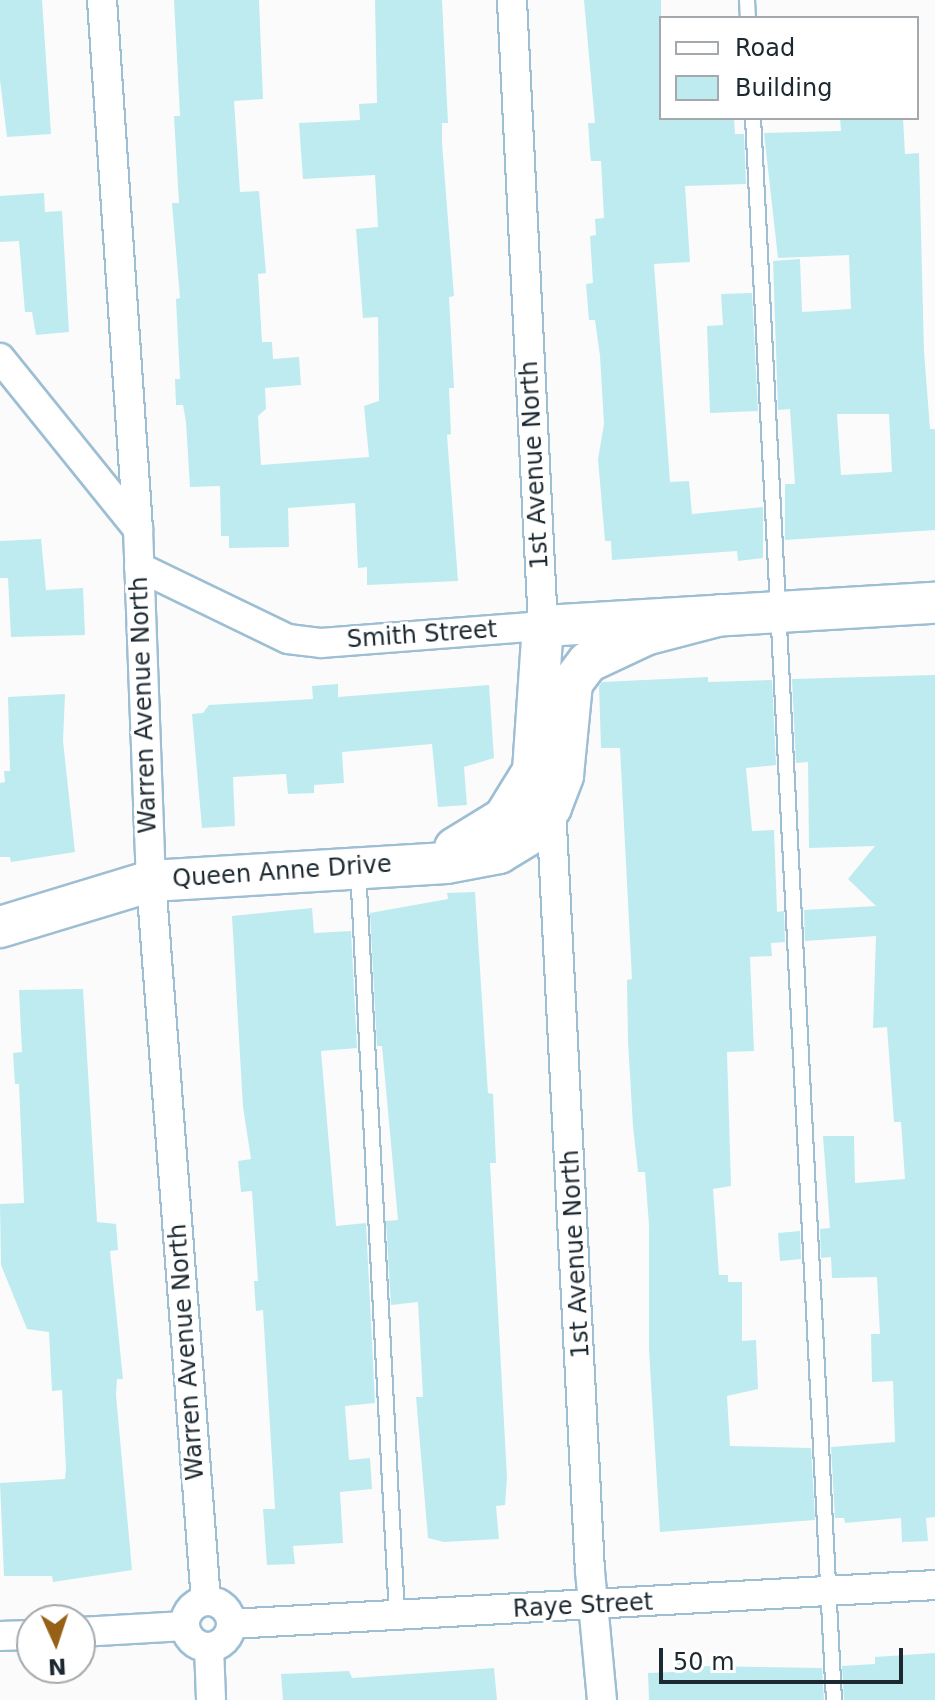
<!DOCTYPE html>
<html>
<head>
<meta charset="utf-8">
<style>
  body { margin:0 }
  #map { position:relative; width:935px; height:1700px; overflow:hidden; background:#fbfbfb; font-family:"DejaVu Sans",sans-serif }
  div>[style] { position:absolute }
  .building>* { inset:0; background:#beebf0 }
  .roads { filter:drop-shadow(2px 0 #9dbed3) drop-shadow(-2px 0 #9dbed3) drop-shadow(0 2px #9dbed3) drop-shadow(0 -2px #9dbed3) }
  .lane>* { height:14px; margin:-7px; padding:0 7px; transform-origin:7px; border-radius:7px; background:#fff }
  .street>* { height:28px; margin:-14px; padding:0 14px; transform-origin:14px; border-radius:14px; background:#fff }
  .street>.ring { margin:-14px; padding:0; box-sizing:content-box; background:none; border:28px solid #fff; border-radius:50% }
  .secondary>* { height:40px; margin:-20px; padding:0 20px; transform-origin:20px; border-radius:20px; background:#fff }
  span { translate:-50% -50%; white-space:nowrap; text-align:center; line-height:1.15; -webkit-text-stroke:6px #fff; paint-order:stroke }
  .street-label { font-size:24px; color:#1c2931 }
  .legend { position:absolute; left:659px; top:16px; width:260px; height:104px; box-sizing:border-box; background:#fff; border:2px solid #a4a9ad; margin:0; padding:10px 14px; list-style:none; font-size:24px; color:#1c2931 }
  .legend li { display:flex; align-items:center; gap:16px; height:40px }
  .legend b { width:40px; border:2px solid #a4a9ad }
  .north { position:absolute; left:16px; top:1604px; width:80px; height:80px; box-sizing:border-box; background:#fff; border:2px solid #a4a9ad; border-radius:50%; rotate:177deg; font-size:22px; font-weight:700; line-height:32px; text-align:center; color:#1c2931 }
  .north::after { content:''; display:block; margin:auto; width:28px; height:36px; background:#966117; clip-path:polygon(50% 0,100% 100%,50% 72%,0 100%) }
  .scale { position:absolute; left:659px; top:1648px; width:244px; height:36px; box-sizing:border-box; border:4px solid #1c2931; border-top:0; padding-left:10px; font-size:24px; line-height:28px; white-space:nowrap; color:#1c2931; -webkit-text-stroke:6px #fff; paint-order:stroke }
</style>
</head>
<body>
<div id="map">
  <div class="building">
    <div style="clip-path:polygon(0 0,42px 0,51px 134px,7px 137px,0 80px)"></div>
    <div style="clip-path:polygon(174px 0,259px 0,263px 99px,234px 101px,240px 192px,259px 191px,266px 273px,258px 274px,262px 342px,272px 342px,273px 359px,299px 357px,301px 385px,265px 388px,266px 409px,258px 416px,261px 465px,369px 457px,364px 406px,379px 401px,378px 317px,363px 318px,356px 229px,378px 227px,375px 175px,303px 179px,299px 123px,360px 120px,359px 104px,377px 103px,375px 0,442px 0,448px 123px,442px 123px,442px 143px,454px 296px,449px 297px,454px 388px,449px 388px,451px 434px,447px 435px,458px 581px,367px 585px,367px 567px,358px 568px,355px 503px,288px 508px,289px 547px,229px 548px,229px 536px,221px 536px,220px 486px,190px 487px,186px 422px,183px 405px,176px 405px,175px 379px,180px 379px,176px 299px,180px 298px,172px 203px,179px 203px,174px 116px,180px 116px)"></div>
    <div style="clip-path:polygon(584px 0,661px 0,661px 118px,734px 118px,735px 134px,744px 134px,746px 184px,685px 186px,690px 262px,654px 264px,670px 482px,689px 481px,692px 514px,763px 507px,763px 558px,738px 561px,737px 551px,612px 560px,611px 541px,605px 541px,598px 459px,604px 424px,600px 356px,595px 320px,589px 320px,586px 284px,593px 283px,590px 236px,596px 235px,595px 219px,604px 218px,601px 161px,591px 161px,590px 152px,588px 123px,595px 123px)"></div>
    <div style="clip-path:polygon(evenodd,840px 118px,903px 118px,905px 154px,919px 153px,924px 351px,930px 429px,935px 429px,935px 530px,785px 540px,785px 484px,795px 484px,790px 409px,778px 410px,773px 261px,800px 259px,802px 312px,851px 309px,849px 255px,778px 258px,764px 133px,841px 131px,840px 118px,837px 414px,889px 414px,892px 472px,841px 475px,837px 414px)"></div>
    <div style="clip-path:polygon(44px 193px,45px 212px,62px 211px,69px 332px,36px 335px,32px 312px,25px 312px,19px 241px,0 242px,0 196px)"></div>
    <div style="clip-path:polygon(752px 293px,758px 411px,710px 413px,707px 326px,723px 325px,721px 294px)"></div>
    <div style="clip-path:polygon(41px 539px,46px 590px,83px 588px,85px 635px,11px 637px,8px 578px,0 578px,0 541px)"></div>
    <div style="clip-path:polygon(935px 675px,935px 1517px,926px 1518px,928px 1541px,902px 1542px,901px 1518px,845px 1523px,844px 1518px,835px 1518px,831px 1447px,895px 1442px,893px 1381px,872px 1382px,871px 1334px,880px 1334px,877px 1277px,832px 1278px,831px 1257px,821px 1258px,820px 1229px,830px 1228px,823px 1136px,854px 1136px,855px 1183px,905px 1179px,901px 1122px,894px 1122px,887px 1027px,873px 1028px,876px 936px,805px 941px,804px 910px,876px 906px,848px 879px,875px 846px,809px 848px,808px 762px,796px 763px,792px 679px)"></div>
    <div style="clip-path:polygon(708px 677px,708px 682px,772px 680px,776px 765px,746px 768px,752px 831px,774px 830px,777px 912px,784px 911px,785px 942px,771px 943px,772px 956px,750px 957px,754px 1051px,727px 1052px,731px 1186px,713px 1189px,719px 1275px,728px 1275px,728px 1282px,742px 1282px,742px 1341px,756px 1340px,758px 1389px,727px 1396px,730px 1446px,811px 1448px,815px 1520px,660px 1532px,649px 1350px,649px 1225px,645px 1172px,638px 1172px,633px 1126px,628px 1041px,627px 980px,632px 979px,620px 748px,601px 748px,599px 686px,602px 682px)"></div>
    <div style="clip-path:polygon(338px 684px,338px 697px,489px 685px,494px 758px,464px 767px,467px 805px,438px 807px,432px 744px,342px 752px,344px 783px,314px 785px,314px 793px,288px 794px,286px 774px,233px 777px,235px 826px,202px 828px,192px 714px,203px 713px,209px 705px,313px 699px,312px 686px)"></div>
    <div style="clip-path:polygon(65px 694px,63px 741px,75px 852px,11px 862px,10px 857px,0 857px,0 783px,5px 782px,4px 771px,10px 771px,8px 697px)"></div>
    <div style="clip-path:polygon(475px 892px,488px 1093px,493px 1094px,496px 1163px,490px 1163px,507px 1478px,505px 1505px,496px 1506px,499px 1539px,444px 1542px,428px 1538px,416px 1397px,423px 1397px,418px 1302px,391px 1305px,386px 1221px,398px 1220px,382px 1046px,377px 1046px,370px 913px,448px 899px,447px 893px)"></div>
    <div style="clip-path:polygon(312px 908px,314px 933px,351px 931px,357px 1048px,321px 1051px,336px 1226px,366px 1223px,375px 1403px,345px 1406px,349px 1460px,370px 1458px,372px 1489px,340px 1492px,343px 1543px,293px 1546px,295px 1564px,267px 1565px,263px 1509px,275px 1509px,263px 1310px,256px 1311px,254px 1281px,258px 1281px,252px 1191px,241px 1192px,238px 1161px,251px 1159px,243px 1107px,232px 916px)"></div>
    <div style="clip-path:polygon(83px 989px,97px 1222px,116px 1224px,118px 1250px,110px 1251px,123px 1379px,117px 1379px,116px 1395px,132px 1570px,53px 1582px,52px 1576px,4px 1576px,0 1483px,65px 1479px,66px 1470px,62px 1390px,52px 1391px,49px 1332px,27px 1329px,1px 1265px,0 1204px,24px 1203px,19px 1084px,15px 1084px,13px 1053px,22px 1052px,19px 990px)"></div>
    <div style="clip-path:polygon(800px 1231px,801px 1259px,780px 1261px,778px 1233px)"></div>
    <div style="clip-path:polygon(935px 1653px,935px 1700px,844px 1700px,842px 1666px,875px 1664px,875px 1657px)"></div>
    <div style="clip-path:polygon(698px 1661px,698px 1666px,822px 1668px,824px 1700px,649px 1700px,648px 1673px,673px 1672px,672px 1662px)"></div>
    <div style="clip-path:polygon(494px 1668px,497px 1700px,283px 1700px,281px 1674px,349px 1671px,352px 1678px)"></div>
  </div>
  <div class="roads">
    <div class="lane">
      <div style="left:747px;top:0;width:18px;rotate:87deg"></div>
      <div style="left:753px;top:118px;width:1584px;rotate:87.07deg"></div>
      <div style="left:358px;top:869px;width:748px;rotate:87.01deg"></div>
    </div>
    <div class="street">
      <div style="left:102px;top:0;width:530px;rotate:86.11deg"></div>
      <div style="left:138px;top:529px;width:352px;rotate:87.9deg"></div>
      <div style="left:151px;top:881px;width:722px;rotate:85.63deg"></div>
      <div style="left:0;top:358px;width:220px;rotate:51.1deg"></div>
      <div style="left:139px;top:567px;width:165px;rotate:25.8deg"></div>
      <div style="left:288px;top:639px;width:34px;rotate:7deg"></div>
      <div style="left:322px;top:643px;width:222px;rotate:-4.4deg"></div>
      <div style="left:543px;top:626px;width:627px;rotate:-92.84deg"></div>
      <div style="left:551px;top:807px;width:765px;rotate:87.08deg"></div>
      <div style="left:590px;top:1571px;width:130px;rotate:84.7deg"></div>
      <div class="ring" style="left:185px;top:1601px;width:18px;height:18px"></div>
      <div style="left:231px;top:1624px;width:705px;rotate:-3.17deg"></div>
      <div style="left:80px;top:1632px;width:105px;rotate:-3.3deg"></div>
      <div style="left:0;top:1636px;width:32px;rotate:-2deg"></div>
      <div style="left:209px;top:1647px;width:53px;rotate:87.8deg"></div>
    </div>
    <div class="secondary">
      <div style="left:455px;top:848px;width:57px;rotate:-31.5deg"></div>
      <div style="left:504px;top:818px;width:55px;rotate:-58.3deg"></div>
      <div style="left:533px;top:771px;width:145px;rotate:-86.1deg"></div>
      <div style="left:543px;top:626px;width:393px;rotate:-3.4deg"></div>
      <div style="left:0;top:927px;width:158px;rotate:-16.9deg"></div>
      <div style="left:151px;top:881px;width:296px;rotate:-3.5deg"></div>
      <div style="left:446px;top:863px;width:54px;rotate:-10.7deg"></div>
      <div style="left:499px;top:853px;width:42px;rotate:-31.4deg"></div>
      <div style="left:535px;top:831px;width:29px;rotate:-56deg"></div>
      <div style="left:551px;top:807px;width:34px;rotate:-69deg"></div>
      <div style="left:563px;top:775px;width:92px;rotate:-84.4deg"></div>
      <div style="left:572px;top:683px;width:26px;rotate:-53deg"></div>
      <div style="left:588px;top:662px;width:63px;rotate:-25.3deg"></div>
      <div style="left:645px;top:635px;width:79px;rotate:-14.7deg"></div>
    </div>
  </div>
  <div class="street-label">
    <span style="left:535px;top:465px;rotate:-93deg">1st Avenue North</span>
    <span style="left:422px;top:635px;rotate:-4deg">Smith Street</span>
    <span style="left:144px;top:705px;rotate:-92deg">Warren Avenue North</span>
    <span style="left:282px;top:872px;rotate:-4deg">Queen Anne Drive</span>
    <span style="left:576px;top:1254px;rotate:-93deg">1st Avenue North</span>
    <span style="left:187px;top:1352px;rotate:-94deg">Warren Avenue North</span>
    <span style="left:583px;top:1606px;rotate:-3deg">Raye Street</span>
  </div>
  <ul class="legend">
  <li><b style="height:10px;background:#fff"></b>Road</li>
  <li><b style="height:22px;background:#beebf0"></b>Building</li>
  </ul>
  <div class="north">N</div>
  <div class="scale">50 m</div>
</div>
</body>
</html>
